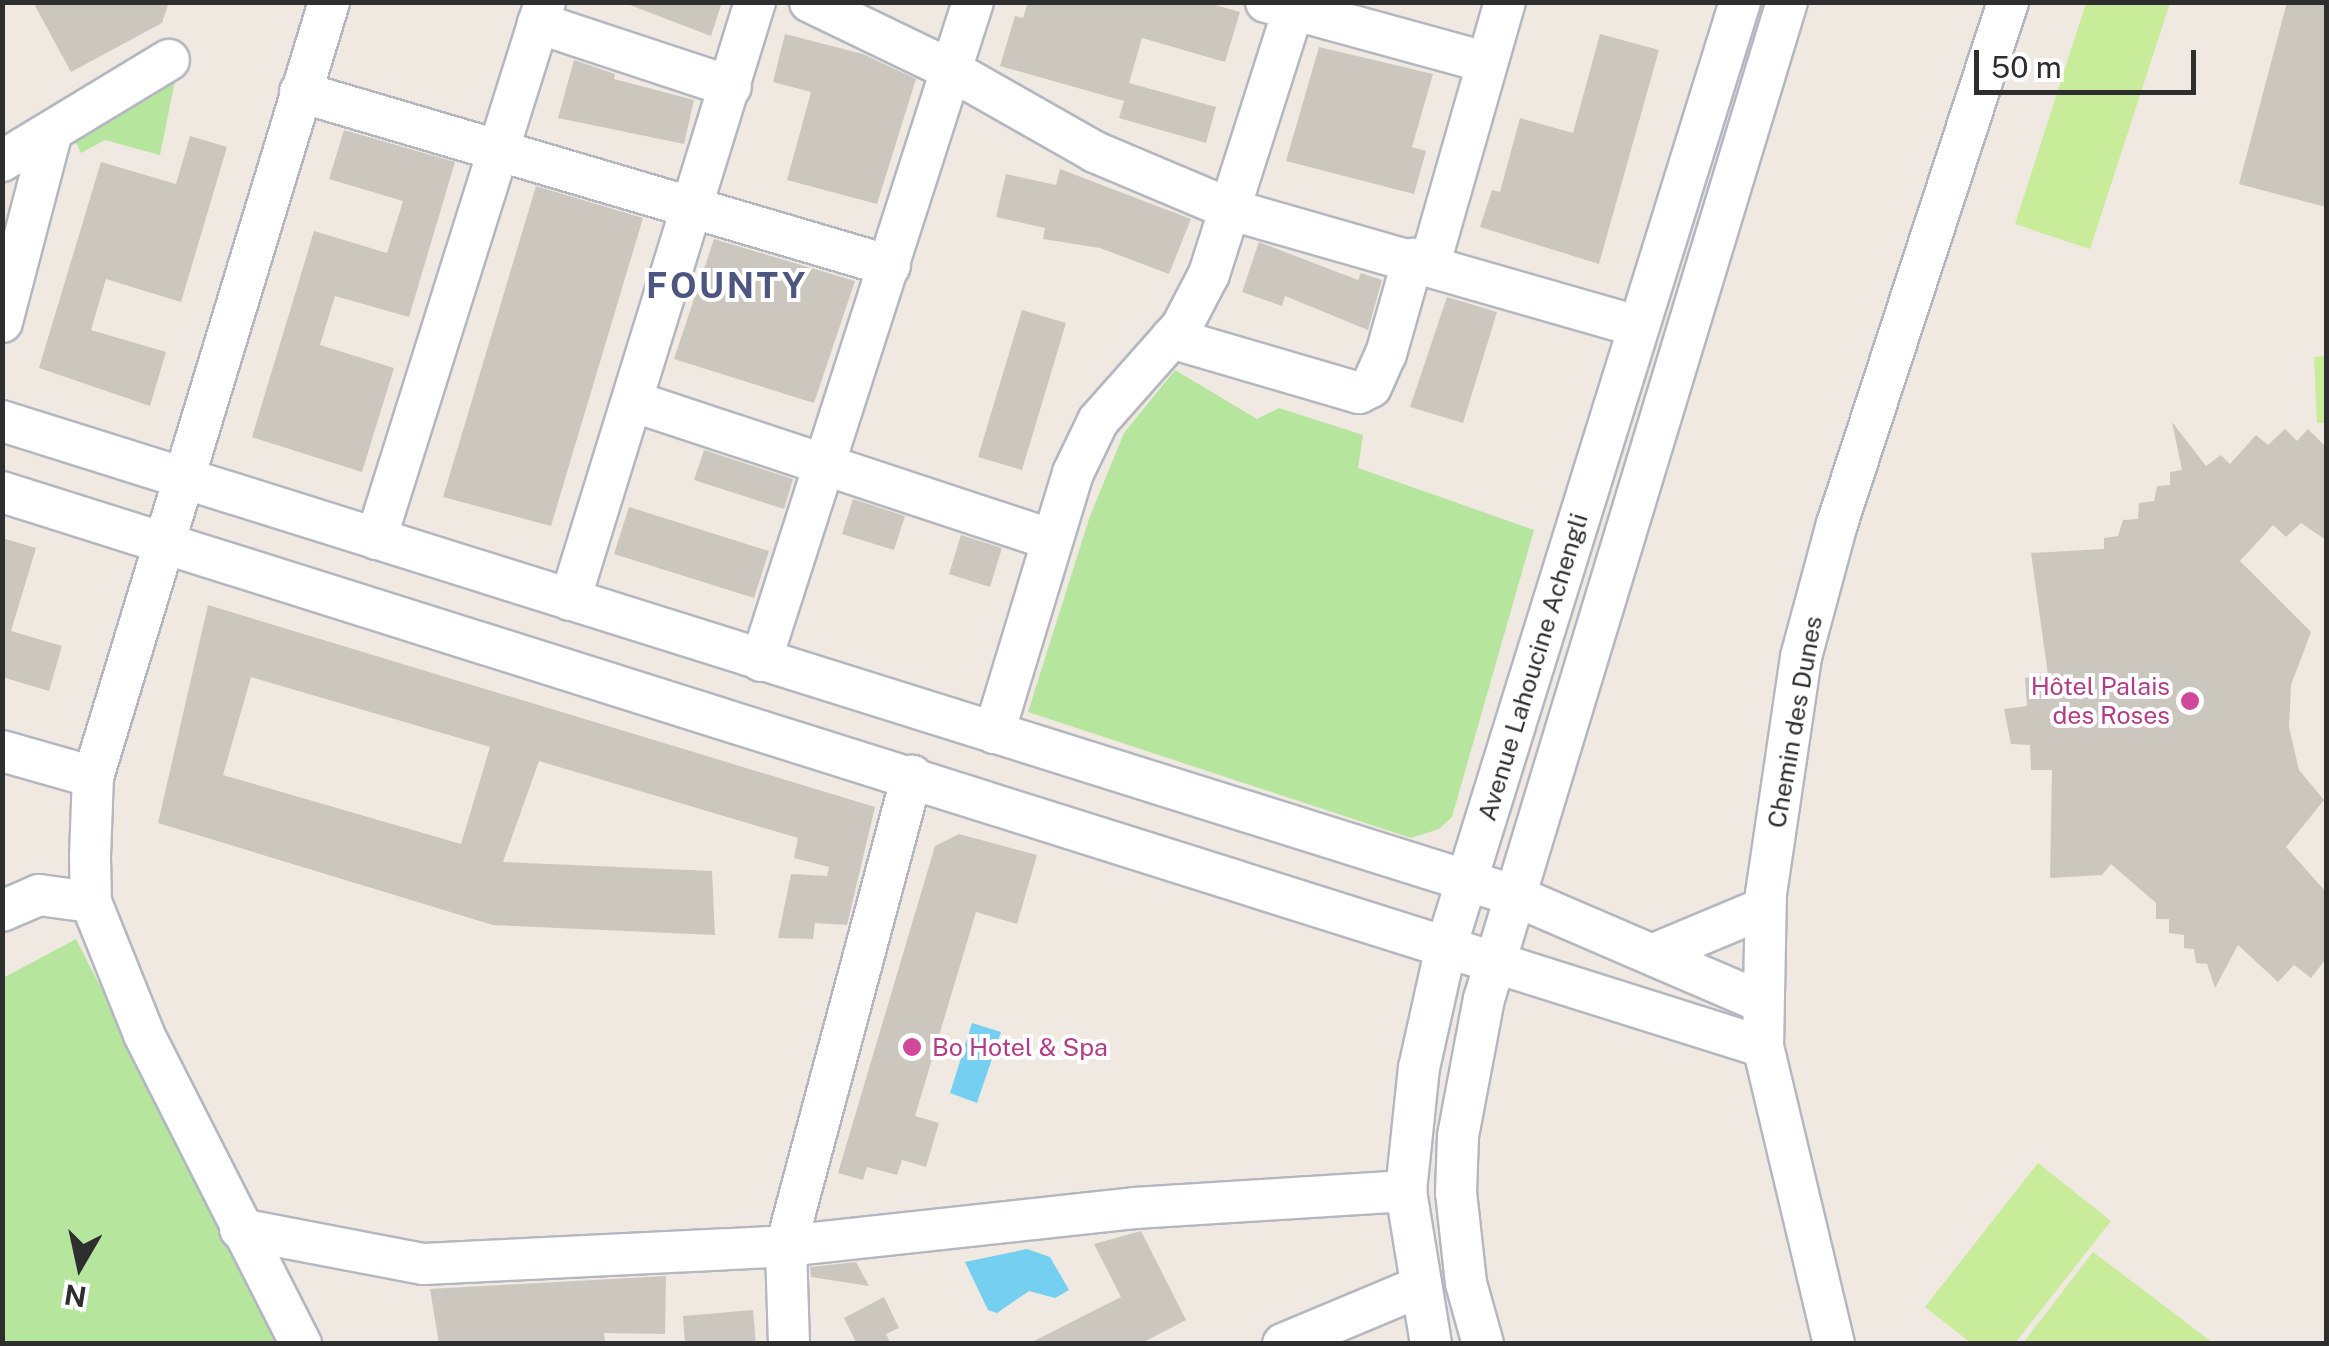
<!DOCTYPE html>
<html>
<head>
<meta charset="utf-8">
<style>
  body { margin:0 }
  #map { position:relative; width:2329px; height:1346px; overflow:hidden; background:#efe9e1; font-family:"Public Sans",sans-serif }
  div>[style] { position:absolute }
  .green>* { inset:0; background:#b6e59e }
  .pitch>* { inset:0; background:#c9ec9a }
  .water>* { inset:0; background:#75cff0 }
  .building>* { inset:0; background:#cbc7bf }
  .roads { filter:drop-shadow(2px 0 #b4b7c1) drop-shadow(-2px 0 #b4b7c1) drop-shadow(0 2px #b4b7c1) drop-shadow(0 -2px #b4b7c1) }
  .minor>* { height:40px; margin:-20px; padding:0 20px; transform-origin:20px; border-radius:20px; background:#fff }
  .dots>* { width:28px; height:28px; translate:-50% -50%; box-sizing:border-box; border:5px solid #fff; border-radius:50% }
  span { translate:-50% -50%; white-space:nowrap; text-align:center; line-height:1.15; -webkit-text-stroke:8px #fff; paint-order:stroke }
  .street-label { font-size:25px; color:#2e2e2e }
  .hotel-label { font-size:25px; color:#b23c85 }
  .right { translate:-100% -50%; text-align:right }
  .left { translate:0 -50%; text-align:left }
  .district-label { font-size:35px; color:#4d5680; font-weight:700; letter-spacing:2.5px }
  .frame { position:absolute; inset:0; border:5px solid #2e2e2e; pointer-events:none }
  .north { position:absolute; left:30px; top:1216px; width:100px; height:100px; -webkit-text-stroke:8px #fff; paint-order:stroke; rotate:189deg; font-size:28px; font-weight:700; line-height:40px; text-align:center; color:#2e2e2e }
  .north::after { content:''; display:block; margin:auto; width:35px; height:45px; background:#2e2e2e; clip-path:polygon(50% 0,100% 100%,50% 72%,0 100%) }
  .scale { position:absolute; left:1974px; top:50px; width:222px; height:45px; box-sizing:border-box; border:5px solid #2e2e2e; border-top:0; padding-left:12px; font-size:30px; line-height:35px; white-space:nowrap; color:#2e2e2e; -webkit-text-stroke:8px #fff; paint-order:stroke }
</style>
</head>
<body>
<div id="map">
  <div class="green">
    <div style="clip-path:polygon(179px 61px,160px 155px,105px 140px,81px 153px,71px 131px)"></div>
    <div style="clip-path:polygon(1175px 370px,1257px 419px,1279px 408px,1363px 435px,1358px 468px,1534px 530px,1452px 817px,1439px 829px,1411px 838px,1028px 712px,1090px 516px,1124px 433px)"></div>
    <div style="clip-path:polygon(76px 939px,282px 1343px,3px 1344px,3px 978px)"></div>
  </div>
  <div class="pitch">
    <div style="clip-path:polygon(2086px 3px,2170px 3px,2090px 249px,2015px 224px)"></div>
    <div style="clip-path:polygon(2326px 356px,2326px 423px,2317px 423px,2314px 357px)"></div>
    <div style="clip-path:polygon(2038px 1163px,2111px 1221px,2015px 1343px,1971px 1343px,1925px 1307px)"></div>
    <div style="clip-path:polygon(2093px 1252px,2154px 1298px,2213px 1343px,2023px 1343px)"></div>
  </div>
  <div class="water">
    <div style="clip-path:polygon(972px 1023px,1001px 1032px,977px 1103px,950px 1093px)"></div>
    <div style="clip-path:polygon(1027px 1249px,1050px 1257px,1069px 1290px,1055px 1298px,1029px 1291px,997px 1313px,988px 1310px,965px 1262px)"></div>
  </div>
  <div class="building">
    <div style="clip-path:polygon(33px 2px,169px 2px,162px 23px,71px 72px)"></div>
    <div style="clip-path:polygon(622px 2px,722px 2px,711px 36px)"></div>
    <div style="clip-path:polygon(1028px 2px,1205px 2px,1240px 12px,1225px 62px,1142px 38px,1129px 83px,1216px 107px,1206px 143px,1119px 118px,1124px 101px,1000px 66px,1015px 16px,1023px 18px)"></div>
    <div style="clip-path:polygon(2287px 2px,2326px 2px,2326px 207px,2239px 184px)"></div>
    <div style="clip-path:polygon(785px 34px,863px 54px,916px 79px,877px 204px,787px 180px,811px 92px,773px 82px)"></div>
    <div style="clip-path:polygon(1600px 34px,1659px 50px,1599px 264px,1480px 227px,1492px 190px,1500px 192px,1520px 118px,1573px 133px)"></div>
    <div style="clip-path:polygon(1319px 47px,1433px 74px,1412px 147px,1426px 151px,1414px 194px,1286px 161px)"></div>
    <div style="clip-path:polygon(574px 60px,615px 74px,614px 79px,694px 100px,684px 144px,558px 118px)"></div>
    <div style="clip-path:polygon(344px 130px,455px 162px,409px 317px,335px 296px,320px 345px,394px 368px,362px 472px,252px 437px,314px 231px,387px 253px,403px 201px,329px 179px)"></div>
    <div style="clip-path:polygon(190px 136px,227px 147px,181px 302px,106px 279px,91px 330px,166px 352px,150px 406px,39px 368px,101px 162px,176px 184px)"></div>
    <div style="clip-path:polygon(1060px 169px,1191px 219px,1169px 274px,1100px 248px,1043px 239px,1045px 228px,996px 217px,1006px 174px,1056px 185px)"></div>
    <div style="clip-path:polygon(536px 186px,643px 218px,551px 526px,443px 497px)"></div>
    <div style="clip-path:polygon(714px 239px,855px 281px,814px 403px,674px 359px)"></div>
    <div style="clip-path:polygon(1259px 242px,1358px 280px,1361px 273px,1382px 280px,1368px 330px,1285px 296px,1282px 306px,1242px 292px)"></div>
    <div style="clip-path:polygon(1447px 297px,1497px 312px,1463px 423px,1410px 407px)"></div>
    <div style="clip-path:polygon(1022px 310px,1066px 323px,1022px 470px,978px 457px)"></div>
    <div style="clip-path:polygon(2172px 422px,2206px 466px,2221px 455px,2230px 464px,2256px 435px,2268px 445px,2285px 429px,2297px 441px,2308px 429px,2326px 447px,2326px 540px,2301px 523px,2286px 537px,2273px 525px,2240px 561px,2311px 632px,2291px 685px,2289px 727px,2299px 770px,2324px 800px,2286px 847px,2326px 892px,2326px 959px,2311px 978px,2294px 965px,2278px 982px,2238px 945px,2215px 988px,2207px 964px,2196px 963px,2194px 949px,2184px 948px,2184px 935px,2169px 933px,2169px 919px,2156px 919px,2156px 903px,2111px 864px,2102px 875px,2050px 878px,2052px 770px,2031px 770px,2030px 745px,2011px 744px,2004px 709px,2027px 706px,2025px 678px,2048px 675px,2031px 553px,2104px 549px,2104px 538px,2118px 536px,2123px 520px,2138px 519px,2139px 503px,2154px 501px,2157px 486px,2170px 485px,2170px 472px,2182px 470px)"></div>
    <div style="clip-path:polygon(704px 450px,793px 479px,784px 509px,694px 480px)"></div>
    <div style="clip-path:polygon(853px 499px,905px 516px,894px 550px,842px 534px)"></div>
    <div style="clip-path:polygon(629px 507px,769px 551px,754px 598px,614px 554px)"></div>
    <div style="clip-path:polygon(961px 535px,1002px 548px,990px 587px,949px 574px)"></div>
    <div style="clip-path:polygon(2px 538px,36px 548px,11px 631px,62px 646px,49px 691px,2px 677px)"></div>
    <div style="clip-path:polygon(evenodd,208px 605px,875px 807px,847px 925px,815px 923px,813px 939px,778px 938px,791px 874px,827px 876px,829px 867px,794px 858px,798px 838px,539px 761px,503px 862px,712px 871px,715px 935px,493px 925px,158px 823px,208px 605px,251px 677px,490px 747px,461px 844px,223px 775px,251px 677px)"></div>
    <div style="clip-path:polygon(959px 834px,1037px 855px,1017px 924px,976px 912px,915px 1116px,939px 1123px,926px 1167px,902px 1160px,897px 1175px,867px 1167px,863px 1180px,838px 1173px,935px 846px)"></div>
    <div style="clip-path:polygon(1141px 1231px,1186px 1320px,1140px 1344px,1028px 1344px,1121px 1297px,1094px 1244px)"></div>
    <div style="clip-path:polygon(856px 1262px,869px 1286px,811px 1277px,810px 1267px)"></div>
    <div style="clip-path:polygon(666px 1276px,665px 1334px,604px 1333px,605px 1344px,439px 1344px,430px 1289px)"></div>
    <div style="clip-path:polygon(884px 1297px,899px 1328px,886px 1334px,891px 1344px,857px 1344px,844px 1318px)"></div>
    <div style="clip-path:polygon(753px 1310px,756px 1344px,685px 1344px,683px 1316px)"></div>
  </div>
  <div class="roads">
    <div class="minor">
      <div style="left:810px;top:2px;width:154px;rotate:25.7deg"></div>
      <div style="left:949px;top:69px;width:168px;rotate:29.6deg"></div>
      <div style="left:1095px;top:152px;width:149px;rotate:22.9deg"></div>
      <div style="left:1232px;top:210px;width:420px;rotate:16deg"></div>
      <div style="left:1266px;top:2px;width:228px;rotate:15.3deg"></div>
      <div style="left:538px;top:23px;width:203px;rotate:18.3deg"></div>
      <div style="left:300px;top:92px;width:615px;rotate:16.43deg"></div>
      <div style="left:2px;top:161px;width:195px;rotate:-31.2deg"></div>
      <div style="left:1430px;top:263px;width:272px;rotate:-74deg"></div>
      <div style="left:2px;top:322px;width:193px;rotate:-75.3deg"></div>
      <div style="left:1171px;top:338px;width:196px;rotate:16.3deg"></div>
      <div style="left:1359px;top:393px;width:13px;rotate:-27deg"></div>
      <div style="left:1371px;top:387px;width:36px;rotate:-66deg"></div>
      <div style="left:1386px;top:354px;width:99px;rotate:-74.1deg"></div>
      <div style="left:632px;top:401px;width:439px;rotate:18.3deg"></div>
      <div style="left:2px;top:421px;width:1584px;rotate:17.42deg"></div>
      <div style="left:1513px;top:895px;width:271px;rotate:23.3deg"></div>
      <div style="left:2px;top:492px;width:1846px;rotate:17.49deg"></div>
      <div style="left:376px;top:539px;width:563px;rotate:-72.53deg"></div>
      <div style="left:570px;top:600px;width:626px;rotate:-72.81deg"></div>
      <div style="left:761px;top:661px;width:692px;rotate:-72.17deg"></div>
      <div style="left:994px;top:733px;width:272px;rotate:-73.1deg"></div>
      <div style="left:1073px;top:473px;width:58px;rotate:-64.3deg"></div>
      <div style="left:1098px;top:421px;width:127px;rotate:-48.5deg"></div>
      <div style="left:1182px;top:326px;width:59px;rotate:-62.6deg"></div>
      <div style="left:1209px;top:274px;width:286px;rotate:-72.3deg"></div>
      <div style="left:2px;top:751px;width:95px;rotate:15.9deg"></div>
      <div style="left:2px;top:911px;width:40px;rotate:-23.4deg"></div>
      <div style="left:39px;top:895px;width:52px;rotate:7.7deg"></div>
      <div style="left:1654px;top:954px;width:119px;rotate:-22.7deg"></div>
      <div style="left:240px;top:1229px;width:187px;rotate:10.8deg"></div>
      <div style="left:424px;top:1264px;width:362px;rotate:-2.8deg"></div>
      <div style="left:786px;top:1246px;width:351px;rotate:-6.2deg"></div>
      <div style="left:1135px;top:1208px;width:272px;rotate:-3.6deg"></div>
      <div style="left:301px;top:1344px;width:347px;rotate:-116.9deg"></div>
      <div style="left:144px;top:1034px;width:142px;rotate:-111.9deg"></div>
      <div style="left:91px;top:902px;width:45px;rotate:-91.3deg"></div>
      <div style="left:90px;top:857px;width:80px;rotate:-87.9deg"></div>
      <div style="left:93px;top:777px;width:810px;rotate:-73.06deg"></div>
      <div style="left:789px;top:1344px;width:98px;rotate:-91.8deg"></div>
      <div style="left:786px;top:1246px;width:487px;rotate:-75deg"></div>
      <div style="left:1283px;top:1344px;width:145px;rotate:-22.7deg"></div>
      <div style="left:1431px;top:1344px;width:155px;rotate:-99.3deg"></div>
      <div style="left:1406px;top:1191px;width:124px;rotate:-84deg"></div>
      <div style="left:1419px;top:1068px;width:124px;rotate:-77.4deg"></div>
      <div style="left:1446px;top:947px;width:990px;rotate:-72.72deg"></div>
      <div style="left:1483px;top:1344px;width:63px;rotate:-105.6deg"></div>
      <div style="left:1466px;top:1283px;width:91px;rotate:-96.3deg"></div>
      <div style="left:1456px;top:1193px;width:57px;rotate:-88deg"></div>
      <div style="left:1458px;top:1136px;width:139px;rotate:-79.3deg"></div>
      <div style="left:1484px;top:999px;width:1042px;rotate:-73.1deg"></div>
      <div style="left:1834px;top:1344px;width:305px;rotate:-103.4deg"></div>
      <div style="left:1763px;top:1047px;width:153px;rotate:-88.9deg"></div>
      <div style="left:1766px;top:894px;width:240px;rotate:-81.6deg"></div>
      <div style="left:1801px;top:657px;width:138px;rotate:-74.9deg"></div>
      <div style="left:1837px;top:524px;width:549px;rotate:-71.86deg"></div>
    </div>
  </div>
  <div class="dots">
    <div style="left:2190px;top:701px;background:#d1479c"></div>
    <div style="left:912px;top:1047px;background:#d1479c"></div>
  </div>
  <div class="street-label">
    <span style="left:1533px;top:667px;rotate:-73deg">Avenue Lahoucine Achengli</span>
    <span style="left:1795px;top:722px;rotate:-80deg">Chemin des Dunes</span>
  </div>
  <div class="hotel-label">
    <span class="right" style="left:2170px;top:701px">Hôtel Palais<br>des Roses</span>
    <span class="left" style="left:932px;top:1047px">Bo Hotel &amp; Spa</span>
  </div>
  <div class="district-label">
    <span style="left:727px;top:286px">FOUNTY</span>
  </div>
  <div class="frame"></div>
  <div class="north">N</div>
  <div class="scale">50 m</div>
</div>
</body>
</html>
